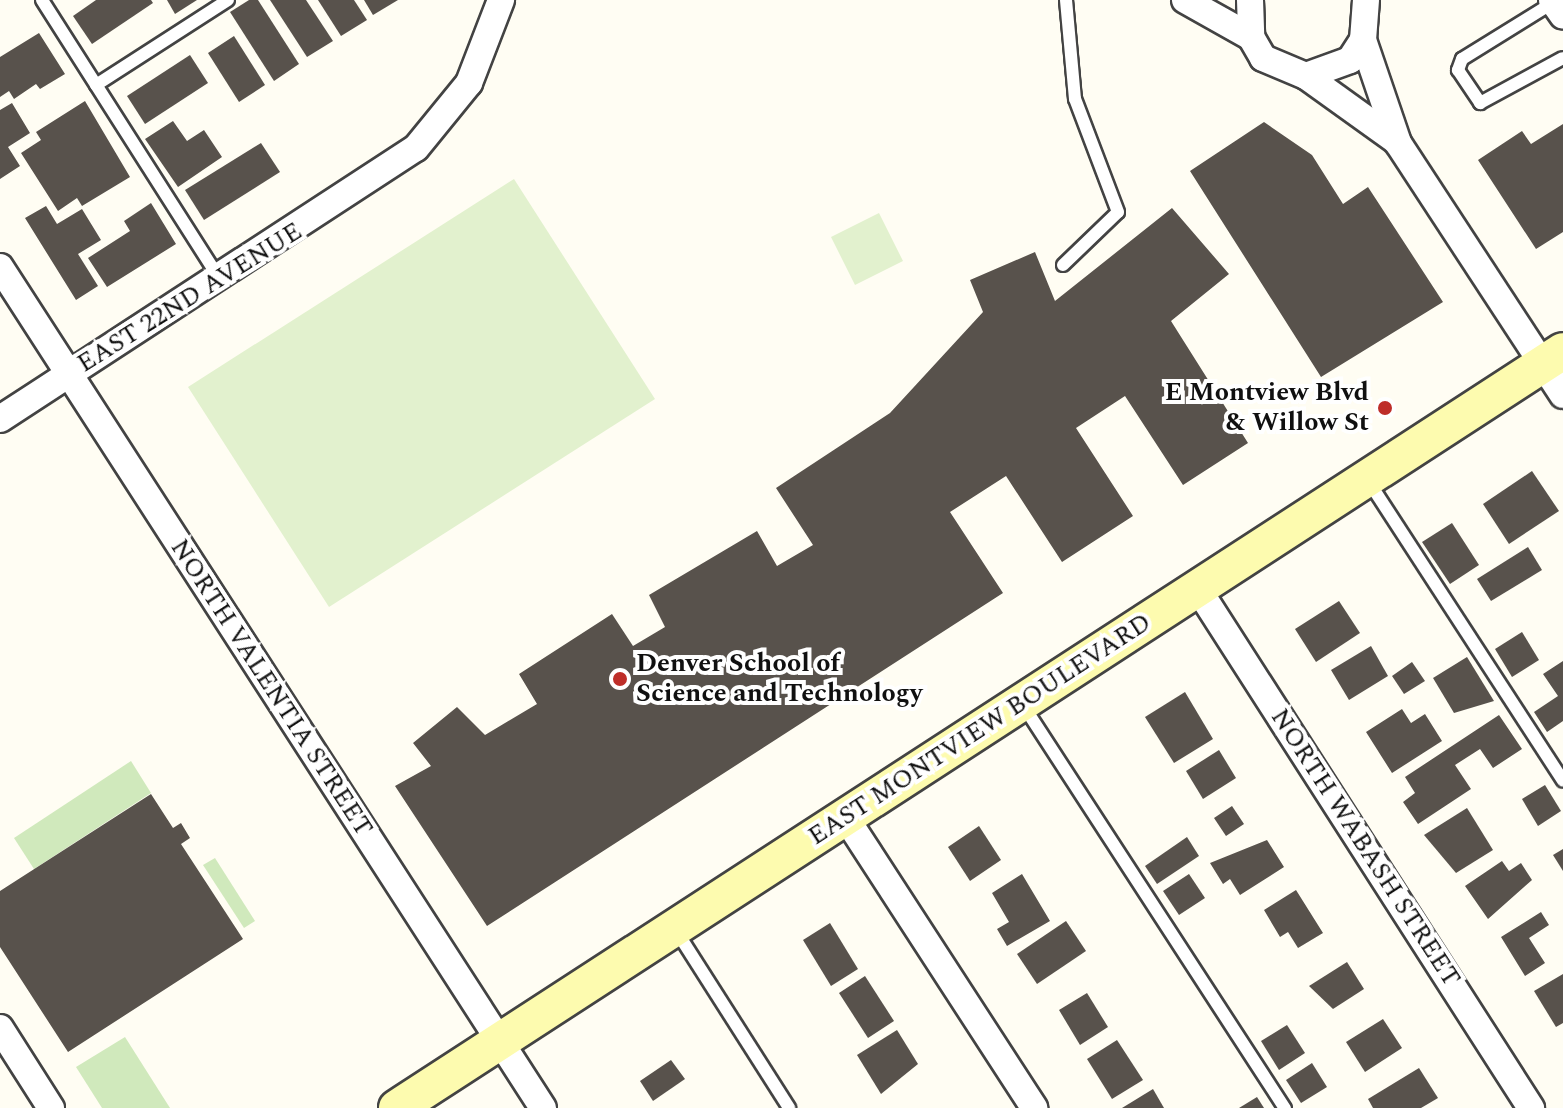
<!DOCTYPE html>
<html>
<head>
<meta charset="utf-8">
<style>
  body { margin:0 }
  #map { position:relative; width:1563px; height:1108px; overflow:hidden; background:#fffdf3; font-family:Spectral,serif }
  div>[style] { position:absolute }
  .green>* { inset:0; background:#d0e9bc }
  .pitch>* { inset:0; background:#e2f1ce }
  .building>* { inset:0; background:#58524c }
  .roads { filter:drop-shadow(2px 0 #434343) drop-shadow(-2px 0 #434343) drop-shadow(0 2px #434343) drop-shadow(0 -2px #434343) }
  .service>* { height:12px; margin:-6px; padding:0 6px; transform-origin:6px; border-radius:6px; background:#fff }
  .minor>* { height:26px; margin:-13px; padding:0 13px; transform-origin:13px; border-radius:13px; background:#fff }
  .secondary>* { height:36px; margin:-18px; padding:0 18px; transform-origin:18px; border-radius:18px; background:#fdfbaf }
  .dots>* { width:22px; height:22px; translate:-50% -50%; box-sizing:border-box; border:4px solid #fff; border-radius:50% }
  span { translate:-50% -50%; white-space:nowrap; text-align:center; line-height:1.15; -webkit-text-stroke:8px #fff; paint-order:stroke }
  .street-label { font-size:26px; color:#101010 }
  .poi-label { font-size:26px; color:#101010; font-weight:700 }
  .right { translate:-100% -50%; text-align:right }
  .left { translate:0 -50%; text-align:left }
</style>
</head>
<body>
<div id="map">
  <div class="green">
    <div style="clip-path:polygon(131px 761px,151px 793px,34px 869px,14px 838px)"></div>
    <div style="clip-path:polygon(215px 858px,255px 921px,244px 928px,203px 865px)"></div>
    <div style="clip-path:polygon(125px 1037px,170px 1108px,102px 1108px,76px 1067px)"></div>
  </div>
  <div class="pitch">
    <div style="clip-path:polygon(514px 179px,655px 399px,329px 607px,188px 387px)"></div>
    <div style="clip-path:polygon(879px 213px,903px 261px,855px 285px,831px 237px)"></div>
  </div>
  <div class="building">
    <div style="clip-path:polygon(96px 0,151px 0,153px 3px,92px 44px,73px 16px)"></div>
    <div style="clip-path:polygon(167px 0,197px 0,175px 14px)"></div>
    <div style="clip-path:polygon(249px 0,258px 0,299px 64px,274px 81px,230px 12px)"></div>
    <div style="clip-path:polygon(270px 0,306px 0,333px 41px,307px 57px)"></div>
    <div style="clip-path:polygon(318px 0,354px 0,367px 20px,341px 36px)"></div>
    <div style="clip-path:polygon(364px 0,398px 0,373px 15px)"></div>
    <div style="clip-path:polygon(39px 33px,65px 74px,40px 89px,36px 84px,14px 99px,9px 91px,0 97px,0 57px)"></div>
    <div style="clip-path:polygon(234px 36px,265px 85px,239px 102px,208px 53px)"></div>
    <div style="clip-path:polygon(190px 55px,208px 83px,145px 124px,127px 96px)"></div>
    <div style="clip-path:polygon(85px 101px,130px 177px,82px 206px,77px 198px,58px 211px,21px 153px,41px 140px,36px 132px)"></div>
    <div style="clip-path:polygon(12px 103px,30px 133px,8px 147px,20px 166px,0 179px,0 110px)"></div>
    <div style="clip-path:polygon(173px 121px,187px 141px,204px 130px,222px 157px,178px 187px,145px 139px)"></div>
    <div style="clip-path:polygon(1264px 122px,1312px 155px,1343px 204px,1368px 187px,1443px 302px,1321px 377px,1190px 171px)"></div>
    <div style="clip-path:polygon(1563px 124px,1563px 232px,1536px 249px,1478px 160px,1522px 131px,1531px 144px)"></div>
    <div style="clip-path:polygon(261px 143px,280px 172px,204px 220px,185px 190px)"></div>
    <div style="clip-path:polygon(151px 203px,176px 244px,107px 287px,88px 258px,130px 231px,124px 221px)"></div>
    <div style="clip-path:polygon(46px 206px,57px 224px,82px 209px,101px 240px,78px 254px,98px 286px,76px 300px,25px 218px)"></div>
    <div style="clip-path:polygon(1172px 208px,1229px 274px,1171px 321px,1248px 443px,1183px 485px,1125px 396px,1076px 428px,1133px 516px,1062px 562px,1006px 476px,950px 512px,1003px 593px,487px 926px,395px 786px,431px 766px,413px 743px,457px 707px,485px 735px,537px 704px,519px 674px,612px 614px,633px 646px,665px 627px,649px 595px,757px 531px,777px 566px,813px 545px,776px 488px,890px 413px,983px 312px,970px 280px,1035px 252px,1055px 301px)"></div>
    <div style="clip-path:polygon(1532px 471px,1559px 511px,1509px 544px,1483px 504px)"></div>
    <div style="clip-path:polygon(1452px 523px,1479px 565px,1450px 584px,1422px 542px)"></div>
    <div style="clip-path:polygon(1528px 547px,1542px 570px,1491px 601px,1477px 579px)"></div>
    <div style="clip-path:polygon(1339px 601px,1360px 633px,1316px 662px,1295px 629px)"></div>
    <div style="clip-path:polygon(1522px 632px,1539px 660px,1512px 677px,1495px 649px)"></div>
    <div style="clip-path:polygon(1371px 646px,1388px 676px,1349px 700px,1331px 670px)"></div>
    <div style="clip-path:polygon(1467px 657px,1494px 701px,1454px 713px,1433px 678px)"></div>
    <div style="clip-path:polygon(1563px 661px,1563px 721px,1547px 732px,1534px 712px,1558px 696px,1543px 674px)"></div>
    <div style="clip-path:polygon(1412px 662px,1425px 681px,1404px 694px,1392px 676px)"></div>
    <div style="clip-path:polygon(1185px 692px,1213px 739px,1174px 763px,1145px 717px)"></div>
    <div style="clip-path:polygon(1402px 709px,1411px 723px,1425px 714px,1442px 741px,1392px 773px,1366px 732px)"></div>
    <div style="clip-path:polygon(1499px 715px,1522px 749px,1493px 768px,1480px 749px,1455px 765px,1471px 789px,1418px 824px,1403px 802px,1415px 793px,1405px 777px)"></div>
    <div style="clip-path:polygon(1219px 750px,1236px 778px,1203px 799px,1186px 771px)"></div>
    <div style="clip-path:polygon(1545px 785px,1561px 811px,1538px 826px,1522px 799px)"></div>
    <div style="clip-path:polygon(151px 794px,173px 828px,181px 823px,190px 838px,181px 844px,243px 939px,68px 1052px,0 947px,0 891px)"></div>
    <div style="clip-path:polygon(1232px 806px,1244px 824px,1226px 836px,1214px 818px)"></div>
    <div style="clip-path:polygon(1467px 808px,1493px 850px,1456px 873px,1424px 835px)"></div>
    <div style="clip-path:polygon(979px 826px,1001px 860px,970px 881px,948px 847px)"></div>
    <div style="clip-path:polygon(1187px 837px,1199px 856px,1157px 884px,1145px 866px)"></div>
    <div style="clip-path:polygon(1267px 840px,1284px 867px,1240px 895px,1230px 879px,1223px 884px,1210px 863px)"></div>
    <div style="clip-path:polygon(1563px 849px,1563px 871px,1553px 855px)"></div>
    <div style="clip-path:polygon(1502px 861px,1509px 871px,1521px 863px,1532px 880px,1488px 919px,1465px 886px)"></div>
    <div style="clip-path:polygon(1022px 874px,1050px 921px,1007px 946px,997px 929px,1009px 922px,992px 893px)"></div>
    <div style="clip-path:polygon(1189px 874px,1205px 898px,1179px 915px,1163px 891px)"></div>
    <div style="clip-path:polygon(1296px 890px,1323px 933px,1298px 948px,1288px 932px,1280px 937px,1264px 910px)"></div>
    <div style="clip-path:polygon(1541px 912px,1549px 925px,1529px 938px,1545px 963px,1525px 976px,1501px 937px)"></div>
    <div style="clip-path:polygon(1066px 921px,1086px 951px,1037px 984px,1017px 954px)"></div>
    <div style="clip-path:polygon(830px 923px,858px 969px,831px 986px,803px 940px)"></div>
    <div style="clip-path:polygon(1347px 962px,1364px 989px,1333px 1009px,1309px 986px)"></div>
    <div style="clip-path:polygon(1563px 974px,1563px 1023px,1556px 1027px,1534px 991px)"></div>
    <div style="clip-path:polygon(865px 976px,894px 1021px,868px 1038px,839px 993px)"></div>
    <div style="clip-path:polygon(1087px 993px,1108px 1027px,1080px 1045px,1059px 1010px)"></div>
    <div style="clip-path:polygon(1383px 1019px,1402px 1048px,1365px 1072px,1346px 1042px)"></div>
    <div style="clip-path:polygon(1287px 1025px,1305px 1053px,1279px 1070px,1261px 1041px)"></div>
    <div style="clip-path:polygon(897px 1030px,918px 1064px,881px 1094px,857px 1055px)"></div>
    <div style="clip-path:polygon(1117px 1040px,1143px 1080px,1112px 1099px,1087px 1059px)"></div>
    <div style="clip-path:polygon(671px 1060px,685px 1079px,653px 1101px,640px 1081px)"></div>
    <div style="clip-path:polygon(1312px 1063px,1327px 1087px,1301px 1103px,1286px 1080px)"></div>
    <div style="clip-path:polygon(1419px 1068px,1438px 1098px,1421px 1108px,1373px 1108px,1368px 1099px)"></div>
    <div style="clip-path:polygon(1153px 1089px,1164px 1108px,1122px 1108px)"></div>
    <div style="clip-path:polygon(1257px 1097px,1264px 1108px,1239px 1108px)"></div>
  </div>
  <div class="roads">
    <div class="service">
      <div style="left:42px;top:0;width:331px;rotate:57.5deg"></div>
      <div style="left:1554px;top:2px;width:108px;rotate:148.2deg"></div>
      <div style="left:1462px;top:59px;width:12px;rotate:110deg"></div>
      <div style="left:1458px;top:70px;width:40px;rotate:56deg"></div>
      <div style="left:1480px;top:103px;width:94px;rotate:-28.5deg"></div>
      <div style="left:96px;top:85px;width:157px;rotate:-32.8deg"></div>
      <div style="left:1063px;top:265px;width:76px;rotate:-43.9deg"></div>
      <div style="left:1118px;top:212px;width:121px;rotate:-110.8deg"></div>
      <div style="left:1075px;top:99px;width:99px;rotate:-95.2deg"></div>
      <div style="left:1369px;top:482px;width:356px;rotate:57deg"></div>
      <div style="left:1023px;top:705px;width:481px;rotate:57deg"></div>
      <div style="left:677px;top:932px;width:209px;rotate:57.5deg"></div>
    </div>
    <div class="minor">
      <div style="left:1185px;top:0;width:76px;rotate:29.3deg"></div>
      <div style="left:1250px;top:0;width:37px;rotate:88deg"></div>
      <div style="left:1251px;top:37px;width:24px;rotate:60deg"></div>
      <div style="left:1263px;top:58px;width:47px;rotate:22.7deg"></div>
      <div style="left:1306px;top:76px;width:47px;rotate:-20deg"></div>
      <div style="left:1350px;top:60px;width:24px;rotate:-57deg"></div>
      <div style="left:1363px;top:40px;width:40px;rotate:-85.7deg"></div>
      <div style="left:1552px;top:0;width:19px;rotate:55deg"></div>
      <div style="left:1363px;top:40px;width:109px;rotate:71.2deg"></div>
      <div style="left:1398px;top:143px;width:301px;rotate:56.8deg"></div>
      <div style="left:1306px;top:76px;width:110px;rotate:35.7deg"></div>
      <div style="left:0;top:267px;width:1001px;rotate:57.15deg"></div>
      <div style="left:0;top:419px;width:496px;rotate:-33.1deg"></div>
      <div style="left:416px;top:148px;width:84px;rotate:-50.8deg"></div>
      <div style="left:469px;top:83px;width:89px;rotate:-68.9deg"></div>
      <div style="left:1198px;top:589px;width:617px;rotate:57.32deg"></div>
      <div style="left:846px;top:818px;width:346px;rotate:57deg"></div>
      <div style="left:0;top:1028px;width:95px;rotate:57.5deg"></div>
    </div>
    <div class="secondary">
      <div style="left:397px;top:1108px;width:1390px;rotate:-32.99deg"></div>
    </div>
  </div>
  <div class="dots">
    <div style="left:1385px;top:408px;background:#be2e29"></div>
    <div style="left:620px;top:679px;background:#be2e29"></div>
  </div>
  <div class="street-label">
    <span style="left:190px;top:298px;rotate:-32deg">EAST 22ND AVENUE</span>
    <span style="left:271px;top:688px;rotate:57deg">NORTH VALENTIA STREET</span>
    <span style="left:980px;top:730px;rotate:-33deg">EAST MONTVIEW BOULEVARD</span>
    <span style="left:1365px;top:848px;rotate:57deg">NORTH WABASH STREET</span>
  </div>
  <div class="poi-label">
    <span class="right" style="left:1369px;top:408px">E Montview Blvd<br>&amp; Willow St</span>
    <span class="left" style="left:636px;top:679px">Denver School of<br>Science and Technology</span>
  </div>
</div>
</body>
</html>
